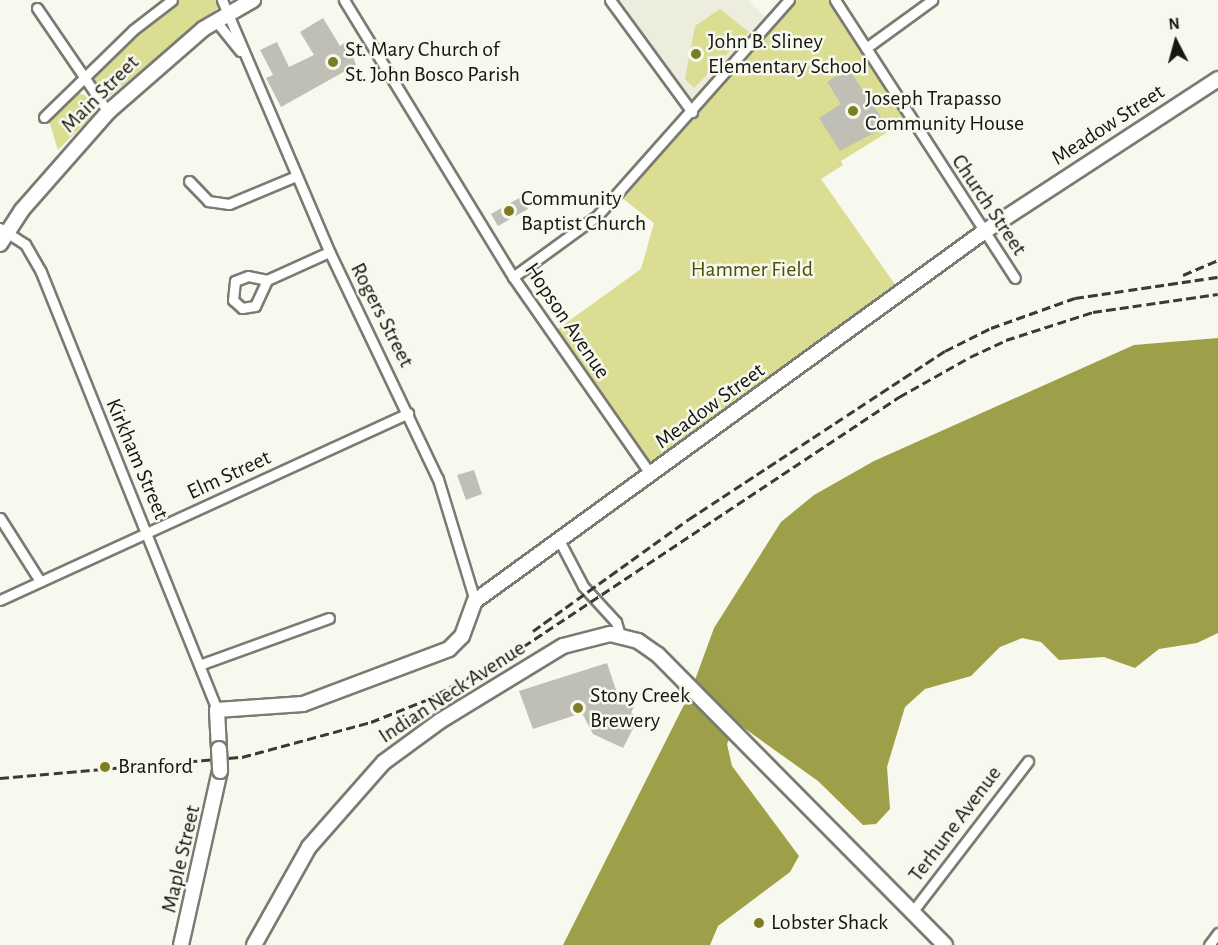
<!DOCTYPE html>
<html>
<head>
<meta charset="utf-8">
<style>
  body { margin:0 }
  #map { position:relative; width:1218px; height:945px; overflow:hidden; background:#f7f8ee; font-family:"Alegreya Sans",sans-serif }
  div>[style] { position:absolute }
  .built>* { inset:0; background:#eceddc }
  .green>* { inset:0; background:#dadd92 }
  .water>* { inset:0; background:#9e9f49 }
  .building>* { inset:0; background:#bfbfb6 }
  .roads { filter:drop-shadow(2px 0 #7a7b72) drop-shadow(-2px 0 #7a7b72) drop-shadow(0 2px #7a7b72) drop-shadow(0 -2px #7a7b72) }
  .street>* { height:9px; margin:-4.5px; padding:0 4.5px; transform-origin:4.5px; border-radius:4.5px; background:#fff }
  .secondary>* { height:14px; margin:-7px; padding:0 7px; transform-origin:7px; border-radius:7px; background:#fff }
  .rail>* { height:3px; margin-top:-1.5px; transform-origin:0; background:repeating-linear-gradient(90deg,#3a3b36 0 9px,transparent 0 13.5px) }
  .bridges { filter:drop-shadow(2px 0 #7a7b72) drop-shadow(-2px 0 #7a7b72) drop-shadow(0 2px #7a7b72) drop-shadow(0 -2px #7a7b72) }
  .secondary-bridge>* { height:14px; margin:-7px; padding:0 7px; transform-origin:7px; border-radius:7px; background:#fff }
  .dots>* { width:16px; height:16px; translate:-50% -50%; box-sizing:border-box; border:3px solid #f7f8ee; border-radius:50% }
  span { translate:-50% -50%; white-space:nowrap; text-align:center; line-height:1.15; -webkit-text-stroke:5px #f7f8ee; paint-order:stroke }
  .poi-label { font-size:22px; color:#161613 }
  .left { translate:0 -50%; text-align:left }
  .street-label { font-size:22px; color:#161613 }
  .park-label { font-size:22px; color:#4f4f0c }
  .north { position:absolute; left:1146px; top:12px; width:60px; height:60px; -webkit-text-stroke:4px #f7f8ee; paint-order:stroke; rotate:354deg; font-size:16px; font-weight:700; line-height:24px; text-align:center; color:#161613 }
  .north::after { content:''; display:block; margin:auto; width:21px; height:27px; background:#161613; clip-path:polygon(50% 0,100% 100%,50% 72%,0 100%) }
</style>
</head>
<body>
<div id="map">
  <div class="built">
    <div style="clip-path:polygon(610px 0,748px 0,770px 22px,692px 112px)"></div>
  </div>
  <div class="green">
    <div style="clip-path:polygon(178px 0,218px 0,219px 7px,105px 100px,92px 82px,94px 74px)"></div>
    <div style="clip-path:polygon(789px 0,835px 0,909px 119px,841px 161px,843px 165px,821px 179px,901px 293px,651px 475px,552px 333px,641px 269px,654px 223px,617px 194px)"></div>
    <div style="clip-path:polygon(720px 9px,749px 32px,694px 88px,685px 79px,695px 26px)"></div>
    <div style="clip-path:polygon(75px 93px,85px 95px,95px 113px,58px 150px,49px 121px)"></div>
  </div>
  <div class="water">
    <div style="clip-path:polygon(1218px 338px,1218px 633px,1197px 643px,1159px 649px,1135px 668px,1104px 657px,1059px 660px,1041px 642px,1022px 638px,1000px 647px,971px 676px,925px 689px,905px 707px,887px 767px,890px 809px,876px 824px,863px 825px,818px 781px,737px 723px,727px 744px,732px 766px,799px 856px,790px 872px,718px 926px,710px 945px,563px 945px,691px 691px,714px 628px,781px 522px,814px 495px,874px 461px,1134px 345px)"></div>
  </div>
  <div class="building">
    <div style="clip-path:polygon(323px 18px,340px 46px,347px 41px,356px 65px,281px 107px,266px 78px,273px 75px,260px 50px,277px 42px,289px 67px,314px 55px,300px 32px)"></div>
    <div style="clip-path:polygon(848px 68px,887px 126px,840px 151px,819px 118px,841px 104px,827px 82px)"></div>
    <div style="clip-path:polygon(521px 197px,528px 209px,498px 226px,491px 214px)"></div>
    <div style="clip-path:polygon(474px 470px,482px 494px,466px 500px,457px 475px)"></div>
    <div style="clip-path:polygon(607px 663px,618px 696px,635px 704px,631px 713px,639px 717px,623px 748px,593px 734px,582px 713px,533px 729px,519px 691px)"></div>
  </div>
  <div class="roads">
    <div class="street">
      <div style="left:222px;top:0;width:275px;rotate:66.9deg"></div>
      <div style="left:330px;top:253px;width:250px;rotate:64.5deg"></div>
      <div style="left:438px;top:479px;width:127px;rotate:73.1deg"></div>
      <div style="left:344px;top:0;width:324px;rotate:58.6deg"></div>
      <div style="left:513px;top:277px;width:241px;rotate:55.1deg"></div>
      <div style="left:610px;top:0;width:139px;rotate:53.8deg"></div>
      <div style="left:835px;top:0;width:331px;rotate:57.1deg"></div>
      <div style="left:37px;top:8px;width:126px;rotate:55.7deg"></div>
      <div style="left:215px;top:20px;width:40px;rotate:51deg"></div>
      <div style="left:866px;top:48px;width:82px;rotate:-36deg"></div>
      <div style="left:44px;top:117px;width:124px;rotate:-44.3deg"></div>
      <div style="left:133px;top:30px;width:49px;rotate:-37.6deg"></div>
      <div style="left:189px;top:181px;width:28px;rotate:46deg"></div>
      <div style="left:208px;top:201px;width:21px;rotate:8deg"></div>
      <div style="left:229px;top:204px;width:73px;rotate:-22.7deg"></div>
      <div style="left:0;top:228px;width:30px;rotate:33deg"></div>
      <div style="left:25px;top:244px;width:32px;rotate:60deg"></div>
      <div style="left:41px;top:272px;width:472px;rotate:68.1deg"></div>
      <div style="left:513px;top:277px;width:104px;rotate:-36deg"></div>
      <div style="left:597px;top:216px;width:289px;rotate:-48.4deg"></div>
      <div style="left:267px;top:280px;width:19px;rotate:-168deg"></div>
      <div style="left:248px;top:276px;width:14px;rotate:159deg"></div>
      <div style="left:235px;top:281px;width:19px;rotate:96deg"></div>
      <div style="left:233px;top:300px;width:12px;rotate:42deg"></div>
      <div style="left:242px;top:308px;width:13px;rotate:-9deg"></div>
      <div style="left:255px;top:306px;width:29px;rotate:-65deg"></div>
      <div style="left:267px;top:280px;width:68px;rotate:-24.3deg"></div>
      <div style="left:0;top:518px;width:75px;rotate:57.6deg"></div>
      <div style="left:559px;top:540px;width:52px;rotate:62.4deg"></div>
      <div style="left:583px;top:586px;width:49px;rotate:47.5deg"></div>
      <div style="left:616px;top:622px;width:14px;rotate:73deg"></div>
      <div style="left:0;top:600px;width:449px;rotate:-24.6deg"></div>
      <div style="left:202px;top:664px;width:135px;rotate:-19.9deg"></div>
      <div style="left:913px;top:911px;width:189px;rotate:-52.5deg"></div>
      <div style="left:1209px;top:945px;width:15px;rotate:-53deg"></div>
    </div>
    <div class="secondary">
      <div style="left:0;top:244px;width:40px;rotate:-57.1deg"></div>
      <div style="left:22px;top:210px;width:130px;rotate:-48.7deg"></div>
      <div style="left:108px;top:112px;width:126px;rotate:-41.1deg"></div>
      <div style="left:203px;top:29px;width:58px;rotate:-30.1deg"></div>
      <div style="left:219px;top:749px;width:39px;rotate:-93deg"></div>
      <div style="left:217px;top:710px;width:86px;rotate:-4deg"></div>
      <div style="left:303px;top:704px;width:156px;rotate:-20.6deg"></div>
      <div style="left:449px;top:649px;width:18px;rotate:-45deg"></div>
      <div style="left:462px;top:636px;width:37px;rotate:-70deg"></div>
      <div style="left:475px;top:601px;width:626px;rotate:-35.97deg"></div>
      <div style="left:982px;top:233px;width:282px;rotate:-33.1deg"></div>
      <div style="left:181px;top:945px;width:178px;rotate:-77.4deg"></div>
      <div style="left:254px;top:945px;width:112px;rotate:-60.7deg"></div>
      <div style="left:309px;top:847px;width:113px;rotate:-48.6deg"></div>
      <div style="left:384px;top:762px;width:69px;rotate:-36.2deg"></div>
      <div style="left:440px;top:721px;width:144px;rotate:-31.4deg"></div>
      <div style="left:563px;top:646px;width:49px;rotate:-14.3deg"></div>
      <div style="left:610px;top:634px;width:29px;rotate:14deg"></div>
      <div style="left:638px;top:641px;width:24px;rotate:35deg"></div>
      <div style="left:658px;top:655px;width:408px;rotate:45.3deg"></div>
    </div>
  </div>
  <div class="rail">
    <div style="left:1183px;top:275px;width:38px;rotate:-23deg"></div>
    <div style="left:533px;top:631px;width:192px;rotate:-35.7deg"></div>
    <div style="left:689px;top:519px;width:306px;rotate:-33.3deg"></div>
    <div style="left:945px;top:351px;width:51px;rotate:-26.6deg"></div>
    <div style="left:991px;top:328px;width:89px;rotate:-19.7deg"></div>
    <div style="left:1075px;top:298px;width:145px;rotate:-8.4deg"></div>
    <div style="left:0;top:778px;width:243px;rotate:-5deg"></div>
    <div style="left:242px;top:757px;width:134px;rotate:-15.2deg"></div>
    <div style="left:371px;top:722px;width:59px;rotate:-21.8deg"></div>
    <div style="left:426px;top:700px;width:98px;rotate:-28.1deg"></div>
    <div style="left:512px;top:654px;width:465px;rotate:-33.6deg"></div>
    <div style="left:899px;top:397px;width:81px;rotate:-29.4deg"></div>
    <div style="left:970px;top:357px;width:40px;rotate:-25deg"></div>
    <div style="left:1006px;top:340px;width:91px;rotate:-17.8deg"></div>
    <div style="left:1093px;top:312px;width:126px;rotate:-8.2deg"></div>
  </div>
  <div class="bridges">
    <div class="secondary-bridge">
      <div style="left:219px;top:749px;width:22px;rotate:87deg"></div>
    </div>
  </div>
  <div class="dots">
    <div style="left:696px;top:54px;background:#7c7d25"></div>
    <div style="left:333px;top:62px;background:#7c7d25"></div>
    <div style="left:853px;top:111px;background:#7c7d25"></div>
    <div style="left:509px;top:211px;background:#7c7d25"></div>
    <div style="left:578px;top:708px;background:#7c7d25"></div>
    <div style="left:105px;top:767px;background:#7c7d25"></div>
    <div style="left:759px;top:923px;background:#7c7d25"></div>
  </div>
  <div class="poi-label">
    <span class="left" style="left:708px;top:54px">John B. Sliney<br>Elementary School</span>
    <span class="left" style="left:345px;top:62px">St. Mary Church of<br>St. John Bosco Parish</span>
    <span class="left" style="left:865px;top:111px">Joseph Trapasso<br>Community House</span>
    <span class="left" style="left:521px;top:211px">Community<br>Baptist Church</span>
    <span class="left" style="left:590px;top:708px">Stony Creek<br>Brewery</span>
    <span class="left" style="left:118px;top:767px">Branford</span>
    <span class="left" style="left:771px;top:923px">Lobster Shack</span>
  </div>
  <div class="street-label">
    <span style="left:100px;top:94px;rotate:-45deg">Main Street</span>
    <span style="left:1108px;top:125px;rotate:-33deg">Meadow Street</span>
    <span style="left:989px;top:205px;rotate:56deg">Church Street</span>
    <span style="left:382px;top:315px;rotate:63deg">Rogers Street</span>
    <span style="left:567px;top:321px;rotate:56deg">Hopson Avenue</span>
    <span style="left:710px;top:406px;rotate:-36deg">Meadow Street</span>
    <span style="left:137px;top:459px;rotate:67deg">Kirkham Street</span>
    <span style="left:229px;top:475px;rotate:-25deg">Elm Street</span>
    <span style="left:452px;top:692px;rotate:-33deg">Indian Neck Avenue</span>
    <span style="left:955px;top:824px;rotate:-53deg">Terhune Avenue</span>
    <span style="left:181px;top:859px;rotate:-77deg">Maple Street</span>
  </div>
  <div class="park-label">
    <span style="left:752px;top:270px">Hammer Field</span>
  </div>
  <div class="north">N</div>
</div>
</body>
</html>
